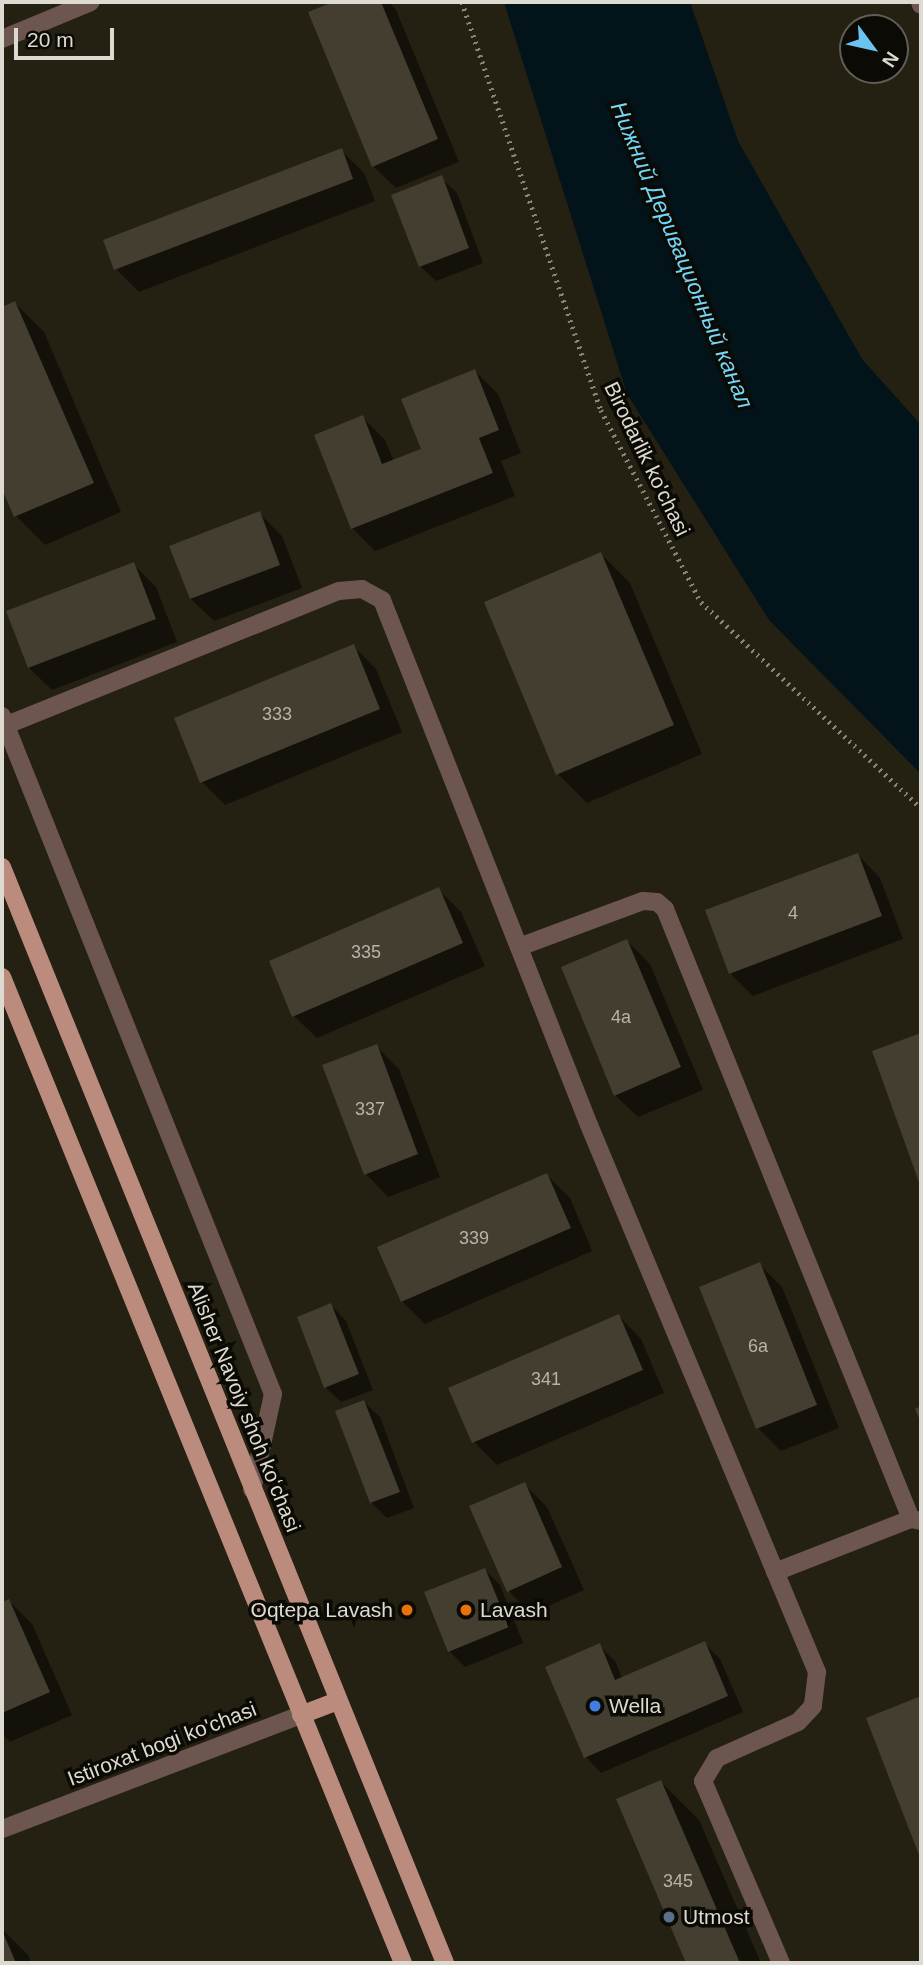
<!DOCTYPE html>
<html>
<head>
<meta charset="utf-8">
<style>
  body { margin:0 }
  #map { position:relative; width:923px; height:1965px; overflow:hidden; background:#242012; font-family:Arial,sans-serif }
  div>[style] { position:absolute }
  .water>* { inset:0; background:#02131a }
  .shadow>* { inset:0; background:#0007 }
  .building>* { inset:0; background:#433e2f }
  .path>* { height:4.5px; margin-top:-2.25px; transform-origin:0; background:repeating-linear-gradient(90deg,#878478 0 2px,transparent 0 7px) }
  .minor>* { height:18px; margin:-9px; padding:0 9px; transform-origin:9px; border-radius:9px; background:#6d564f }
  .major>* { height:18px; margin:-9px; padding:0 9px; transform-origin:9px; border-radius:9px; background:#bb8c7e }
  .dots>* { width:19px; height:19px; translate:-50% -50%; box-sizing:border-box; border:4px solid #0c0a05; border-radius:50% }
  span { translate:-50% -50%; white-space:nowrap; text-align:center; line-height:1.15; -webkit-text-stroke:7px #0c0a05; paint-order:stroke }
  .number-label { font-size:18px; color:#b6b3a8 }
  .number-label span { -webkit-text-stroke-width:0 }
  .street-label { font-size:21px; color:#dddad1 }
  .poi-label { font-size:21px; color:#dddad1 }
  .right { translate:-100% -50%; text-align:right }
  .left { translate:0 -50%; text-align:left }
  .water-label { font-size:23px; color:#74d6f7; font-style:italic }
  .frame { position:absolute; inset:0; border:4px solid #dddad1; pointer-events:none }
  .north { position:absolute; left:839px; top:14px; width:70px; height:70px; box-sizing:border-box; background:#0c0a05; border:2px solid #605d57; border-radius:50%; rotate:123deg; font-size:19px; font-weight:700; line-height:28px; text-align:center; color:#dddad1 }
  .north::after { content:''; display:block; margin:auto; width:24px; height:32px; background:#6bc3f2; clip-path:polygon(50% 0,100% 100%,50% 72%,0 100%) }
  .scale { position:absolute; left:14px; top:28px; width:100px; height:32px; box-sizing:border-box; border:4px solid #dddad1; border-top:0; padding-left:9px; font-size:21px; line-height:24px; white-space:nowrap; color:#dddad1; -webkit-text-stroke:5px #0c0a05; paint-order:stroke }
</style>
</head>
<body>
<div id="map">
  <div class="water">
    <div style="clip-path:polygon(504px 2px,690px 2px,738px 141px,862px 359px,921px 425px,921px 774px,769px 620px,627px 394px)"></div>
  </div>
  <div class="shadow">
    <div style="clip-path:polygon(338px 2px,389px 2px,396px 10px,459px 162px,396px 188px,373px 166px,311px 13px)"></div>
    <div style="clip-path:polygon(341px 150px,364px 173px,375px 201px,139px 292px,116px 269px)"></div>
    <div style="clip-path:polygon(441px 178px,457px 193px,483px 263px,436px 281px,420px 266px)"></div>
    <div style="clip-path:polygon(15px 303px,44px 332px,121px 512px,45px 545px,16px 516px,2px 484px,2px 308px)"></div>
    <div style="clip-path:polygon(475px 371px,498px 394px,521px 453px,501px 461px,515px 496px,375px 551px,352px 528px,362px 417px,385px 440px,394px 461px,423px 450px)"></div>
    <div style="clip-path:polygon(259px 513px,282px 536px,302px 588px,214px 621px,191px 599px,172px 547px)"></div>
    <div style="clip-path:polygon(601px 554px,630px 583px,702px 754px,587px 803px,558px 774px)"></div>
    <div style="clip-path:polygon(133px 564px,156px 587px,177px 642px,52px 690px,29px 668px,8px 612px)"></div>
    <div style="clip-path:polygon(353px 646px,376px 669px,402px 732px,225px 805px,202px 782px)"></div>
    <div style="clip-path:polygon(858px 855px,880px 878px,903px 939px,753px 996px,730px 973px)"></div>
    <div style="clip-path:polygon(438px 889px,461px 912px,485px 966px,317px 1038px,294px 1016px)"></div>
    <div style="clip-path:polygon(627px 941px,650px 964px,703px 1090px,638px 1117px,615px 1095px)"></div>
    <div style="clip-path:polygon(921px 1035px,921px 1183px,874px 1052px)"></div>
    <div style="clip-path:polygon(376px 1046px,399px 1069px,440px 1177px,388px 1197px,366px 1174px)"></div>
    <div style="clip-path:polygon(547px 1175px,570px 1198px,592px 1251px,425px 1324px,402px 1301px)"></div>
    <div style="clip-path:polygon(759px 1264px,782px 1287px,839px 1428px,781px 1451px,758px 1428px,701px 1288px)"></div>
    <div style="clip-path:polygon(331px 1305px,346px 1321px,373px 1390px,341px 1402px,325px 1387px)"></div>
    <div style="clip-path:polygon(619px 1316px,641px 1339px,664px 1393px,497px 1465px,474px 1442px,451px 1389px)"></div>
    <div style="clip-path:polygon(364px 1402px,380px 1417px,414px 1508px,387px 1518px,371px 1502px)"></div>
    <div style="clip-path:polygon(524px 1484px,547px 1507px,584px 1590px,531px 1614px,509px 1591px)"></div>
    <div style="clip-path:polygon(485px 1570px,500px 1585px,523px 1643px,465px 1667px,449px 1651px)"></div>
    <div style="clip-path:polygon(9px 1601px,32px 1624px,72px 1715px,10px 1742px,2px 1734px,2px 1604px)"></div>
    <div style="clip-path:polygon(704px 1643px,720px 1659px,743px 1712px,601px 1773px,586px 1757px,599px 1645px,615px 1661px,622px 1678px)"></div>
    <div style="clip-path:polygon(921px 1698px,921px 1856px,868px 1719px)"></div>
    <div style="clip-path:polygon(661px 1782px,699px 1820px,761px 1963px,688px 1963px,618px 1800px)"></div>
    <div style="clip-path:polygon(2px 1929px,28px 1955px,31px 1963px,2px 1963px)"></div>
  </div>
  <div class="building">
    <div style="clip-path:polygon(333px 2px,381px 2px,438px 139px,372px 167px,308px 12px)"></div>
    <div style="clip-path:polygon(342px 148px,353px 179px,114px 270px,103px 240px)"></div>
    <div style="clip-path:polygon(442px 175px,469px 248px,419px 267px,391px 195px)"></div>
    <div style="clip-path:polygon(15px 301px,94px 483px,14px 517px,2px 489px,2px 307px)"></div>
    <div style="clip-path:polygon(475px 369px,499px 430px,479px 438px,493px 473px,351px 529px,314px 435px,363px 415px,382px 464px,421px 449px,401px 399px)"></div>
    <div style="clip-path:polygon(260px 511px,280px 565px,190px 599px,169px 546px)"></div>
    <div style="clip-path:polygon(601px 552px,674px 725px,556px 775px,484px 602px)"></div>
    <div style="clip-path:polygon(134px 562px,156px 619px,28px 668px,6px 611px)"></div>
    <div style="clip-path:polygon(354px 644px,380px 709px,200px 783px,174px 718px)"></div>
    <div style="clip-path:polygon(858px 853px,882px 916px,729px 974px,705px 910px)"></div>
    <div style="clip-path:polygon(439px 887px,463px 943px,292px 1017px,269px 961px)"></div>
    <div style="clip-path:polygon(627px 939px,681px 1067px,614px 1096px,561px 967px)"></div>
    <div style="clip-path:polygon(921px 1033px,921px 1188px,872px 1051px)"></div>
    <div style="clip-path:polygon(377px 1044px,418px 1154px,364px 1175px,322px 1065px)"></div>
    <div style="clip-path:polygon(547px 1173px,571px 1228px,401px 1302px,377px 1247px)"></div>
    <div style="clip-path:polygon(760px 1262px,817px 1405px,756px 1429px,699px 1287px)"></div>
    <div style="clip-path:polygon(331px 1303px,359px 1374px,324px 1388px,297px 1317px)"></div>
    <div style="clip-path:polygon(619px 1314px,643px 1370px,472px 1443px,448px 1388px)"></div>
    <div style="clip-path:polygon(364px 1400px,400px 1492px,370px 1503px,335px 1411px)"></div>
    <div style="clip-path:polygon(921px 1406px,921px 1423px,915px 1409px)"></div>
    <div style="clip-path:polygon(525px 1482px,562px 1567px,507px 1592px,469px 1506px)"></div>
    <div style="clip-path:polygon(485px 1568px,509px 1627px,448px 1652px,424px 1592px)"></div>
    <div style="clip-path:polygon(9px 1599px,50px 1692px,2px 1713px,2px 1602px)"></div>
    <div style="clip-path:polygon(705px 1641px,728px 1696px,584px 1758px,545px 1667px,600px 1643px,615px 1680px)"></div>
    <div style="clip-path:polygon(921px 1696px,921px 1860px,866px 1718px)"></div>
    <div style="clip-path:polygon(661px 1780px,740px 1963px,686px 1963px,616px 1799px)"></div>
    <div style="clip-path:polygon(2px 1930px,16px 1963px,2px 1963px)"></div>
  </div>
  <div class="path">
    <div style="left:462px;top:2px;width:431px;rotate:71.2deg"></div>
    <div style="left:601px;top:410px;width:216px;rotate:62.5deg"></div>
    <div style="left:701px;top:602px;width:301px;rotate:43.1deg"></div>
  </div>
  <div class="minor">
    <div style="left:920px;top:2px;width:3px;rotate:72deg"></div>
    <div style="left:2px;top:39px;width:96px;rotate:-22.6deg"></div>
    <div style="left:2px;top:716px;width:730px;rotate:68.21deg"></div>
    <div style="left:273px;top:1394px;width:98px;rotate:102.3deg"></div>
    <div style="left:2px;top:727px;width:363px;rotate:-22deg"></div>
    <div style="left:339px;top:591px;width:23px;rotate:-5deg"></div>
    <div style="left:362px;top:589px;width:23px;rotate:29deg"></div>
    <div style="left:382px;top:600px;width:564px;rotate:68.48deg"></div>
    <div style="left:589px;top:1125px;width:593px;rotate:67.37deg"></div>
    <div style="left:817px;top:1672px;width:34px;rotate:97deg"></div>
    <div style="left:813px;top:1706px;width:22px;rotate:133deg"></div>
    <div style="left:798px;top:1722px;width:89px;rotate:156deg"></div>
    <div style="left:717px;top:1758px;width:27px;rotate:121deg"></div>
    <div style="left:703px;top:1781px;width:198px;rotate:66.8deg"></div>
    <div style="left:519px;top:947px;width:132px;rotate:-20.4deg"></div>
    <div style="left:643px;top:901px;width:14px;rotate:4deg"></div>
    <div style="left:657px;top:902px;width:11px;rotate:41deg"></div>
    <div style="left:665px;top:909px;width:658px;rotate:68.04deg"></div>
    <div style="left:775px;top:1572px;width:146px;rotate:-21.3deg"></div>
    <div style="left:911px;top:1519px;width:10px;rotate:11deg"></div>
    <div style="left:2px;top:1829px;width:320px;rotate:-20.9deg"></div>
  </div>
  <div class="major">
    <div style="left:2px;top:867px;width:1182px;rotate:67.99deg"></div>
    <div style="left:2px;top:977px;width:1064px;rotate:67.87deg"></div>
    <div style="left:301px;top:1715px;width:39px;rotate:-21deg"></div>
  </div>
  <div class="dots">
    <div style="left:407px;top:1610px;background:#e8710a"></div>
    <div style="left:466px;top:1610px;background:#e8710a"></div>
    <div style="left:595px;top:1706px;background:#3f7fe0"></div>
    <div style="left:669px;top:1917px;background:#5c6f8a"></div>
  </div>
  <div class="number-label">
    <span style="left:277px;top:714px">333</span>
    <span style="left:793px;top:913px">4</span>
    <span style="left:366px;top:952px">335</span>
    <span style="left:621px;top:1017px">4a</span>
    <span style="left:370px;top:1109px">337</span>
    <span style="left:474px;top:1238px">339</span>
    <span style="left:758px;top:1346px">6a</span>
    <span style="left:546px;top:1379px">341</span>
    <span style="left:678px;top:1881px">345</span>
  </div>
  <div class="street-label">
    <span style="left:647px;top:459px;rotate:64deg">Birodarlik ko'chasi</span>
    <span style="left:244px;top:1407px;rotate:68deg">Alisher Navoiy shoh koʻchasi</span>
    <span style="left:162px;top:1744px;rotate:-21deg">Istiroxat bogi ko'chasi</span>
  </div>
  <div class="poi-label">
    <span class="right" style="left:393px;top:1610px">Oqtepa Lavash</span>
    <span class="left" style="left:480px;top:1610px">Lavash</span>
    <span class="left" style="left:609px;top:1706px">Wella</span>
    <span class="left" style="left:683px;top:1917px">Utmost</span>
  </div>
  <div class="water-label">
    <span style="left:682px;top:255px;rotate:67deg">Нижний Деривационный канал</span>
  </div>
  <div class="frame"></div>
  <div class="north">N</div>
  <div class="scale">20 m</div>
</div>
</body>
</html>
